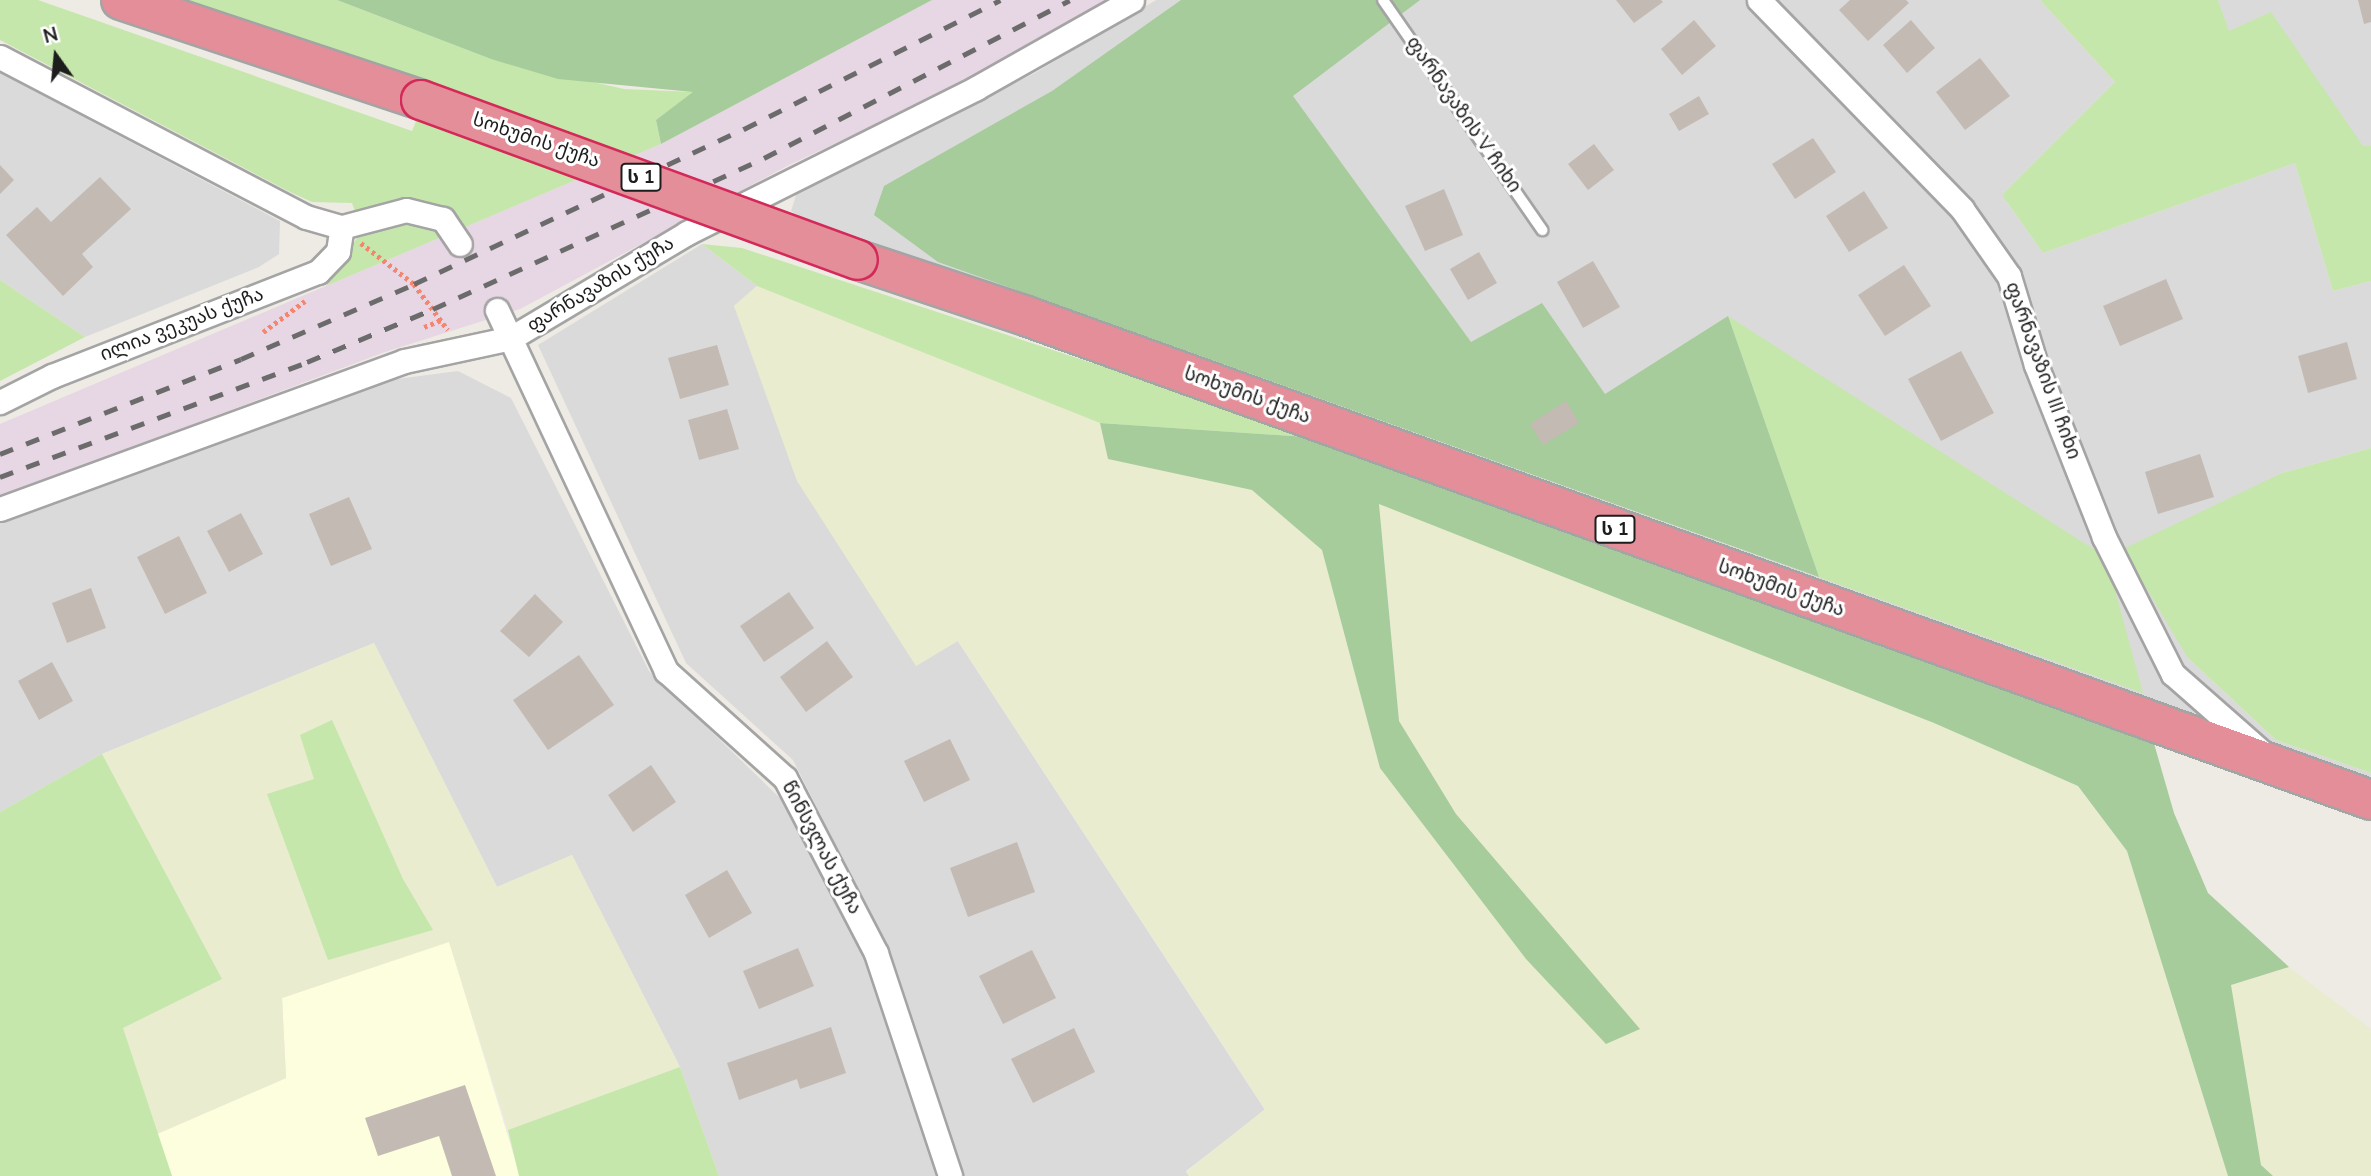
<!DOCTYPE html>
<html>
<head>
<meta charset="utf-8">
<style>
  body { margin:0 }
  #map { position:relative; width:2371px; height:1176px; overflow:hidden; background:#eeebe4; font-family:"Nunito Sans","Noto Sans Georgian",sans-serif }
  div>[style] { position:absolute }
  .residential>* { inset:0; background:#dbdada }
  .industrial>* { inset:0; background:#e7d6e3 }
  .education>* { inset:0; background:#fcfedd }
  .farmland>* { inset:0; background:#e9eccf }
  .grass>* { inset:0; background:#c5e7ab }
  .forest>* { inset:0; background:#a5cc9a }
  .building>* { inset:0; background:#c3bab3 }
  .path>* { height:4.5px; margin-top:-2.25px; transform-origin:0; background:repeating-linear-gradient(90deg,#f5856e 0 3.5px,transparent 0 7px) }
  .roads { filter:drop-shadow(2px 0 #a4a4a4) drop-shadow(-2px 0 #a4a4a4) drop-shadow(0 2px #a4a4a4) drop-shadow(0 -2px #a4a4a4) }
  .lane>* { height:10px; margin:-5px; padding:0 5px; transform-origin:5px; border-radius:5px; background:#fff }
  .street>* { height:23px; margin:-11.5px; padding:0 11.5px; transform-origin:11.5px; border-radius:11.5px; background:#fff }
  .highway>* { height:38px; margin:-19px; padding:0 19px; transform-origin:19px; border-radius:19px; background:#e38e98 }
  .rail>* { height:5px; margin-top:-2.5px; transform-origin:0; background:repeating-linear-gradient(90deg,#6b6b6b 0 14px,transparent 0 28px) }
  .bridges { filter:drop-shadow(2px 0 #d32a59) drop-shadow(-2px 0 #d32a59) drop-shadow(0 2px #d32a59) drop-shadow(0 -2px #d32a59) }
  .highway-bridge>* { height:38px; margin:-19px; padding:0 19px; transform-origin:19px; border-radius:19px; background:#e38e98 }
  span { translate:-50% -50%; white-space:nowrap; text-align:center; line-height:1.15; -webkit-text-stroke:6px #fff; paint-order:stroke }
  .shield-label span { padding:2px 5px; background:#fff; border:2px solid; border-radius:5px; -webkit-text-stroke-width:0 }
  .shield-label { font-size:18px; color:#1d1d1d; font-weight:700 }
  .street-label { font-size:19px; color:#1d1d1d }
  .north { position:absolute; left:21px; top:21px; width:70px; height:70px; -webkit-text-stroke:5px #fff; paint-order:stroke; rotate:345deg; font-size:19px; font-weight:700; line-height:28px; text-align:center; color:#1d1d1d }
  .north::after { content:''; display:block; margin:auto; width:24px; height:32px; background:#1d1d1d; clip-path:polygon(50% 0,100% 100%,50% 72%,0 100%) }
</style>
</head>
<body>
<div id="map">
  <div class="residential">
    <div style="clip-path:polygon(1156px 0,2040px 0,2115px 82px,2002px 195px,2043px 253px,2295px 163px,2333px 291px,2371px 281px,2371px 448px,2282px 473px,2188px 658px,2276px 740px,2371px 773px,2371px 778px,816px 229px,791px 211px,797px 192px,1035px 73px)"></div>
    <div style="clip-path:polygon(2218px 0,2371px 0,2371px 146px,2363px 146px,2228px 31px)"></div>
    <div style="clip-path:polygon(0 73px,280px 221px,279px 254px,259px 267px,85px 337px,0 280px)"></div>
    <div style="clip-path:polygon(702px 244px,757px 286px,734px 306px,917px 665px,957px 640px,1265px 1110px,1186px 1171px,1189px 1176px,964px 1176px,889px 952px,793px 760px,686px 663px,538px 345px)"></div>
    <div style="clip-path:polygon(458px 371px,511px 398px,649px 671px,784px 802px,866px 954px,936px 1176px,719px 1176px,680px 1067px,572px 855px,497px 887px,374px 643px,102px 754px,0 812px,0 520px,389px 380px)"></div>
  </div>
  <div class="industrial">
    <div style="clip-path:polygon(932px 0,1109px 0,964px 83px,787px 166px,520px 309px,385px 352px,0 497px,0 424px,661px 144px)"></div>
  </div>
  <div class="education">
    <div style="clip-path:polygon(449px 941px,520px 1176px,172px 1176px,157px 1134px,286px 1078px,282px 998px)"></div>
  </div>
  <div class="farmland">
    <div style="clip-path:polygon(757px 286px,1100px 423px,1108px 459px,1252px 490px,1322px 550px,1380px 768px,1639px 1029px,1456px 814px,1399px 721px,1379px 503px,1934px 723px,2078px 786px,2127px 851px,2228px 1176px,1189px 1176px,1186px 1172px,1265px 1109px,958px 641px,916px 666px,797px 481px,734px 306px)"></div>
    <div style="clip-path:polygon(evenodd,374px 643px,497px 887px,572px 855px,680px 1067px,508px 1130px,449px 942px,282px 998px,286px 1078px,157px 1134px,123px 1028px,222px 979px,102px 754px,374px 643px,314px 779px,403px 879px,432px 929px,267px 794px,314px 779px)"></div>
    <div style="clip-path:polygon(2289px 967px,2371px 1029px,2371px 1176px,2273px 1176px,2261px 1165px,2231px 985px)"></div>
  </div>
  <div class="grass">
    <div style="clip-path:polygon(0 0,38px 0,412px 131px,430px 88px,164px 0,337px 0,491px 59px,624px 89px,694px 92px,656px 120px,661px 144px,326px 286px,362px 230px,352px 203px,312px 202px,288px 191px,0 40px)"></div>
    <div style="clip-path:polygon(2040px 0,2218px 0,2229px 31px,2271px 12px,2363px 146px,2371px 146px,2371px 281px,2333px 291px,2295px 163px,2043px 253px,2002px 195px,2115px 82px)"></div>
    <div style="clip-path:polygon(702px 244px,742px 248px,1321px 438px,1100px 423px,757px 286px)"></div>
    <div style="clip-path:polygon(0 280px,85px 337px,0 381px)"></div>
    <div style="clip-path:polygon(1728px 316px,2106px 557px,2143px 693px,1819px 577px)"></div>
    <div style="clip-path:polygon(2371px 448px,2371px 773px,2276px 740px,2188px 658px,2123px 549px,2282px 473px)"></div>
    <div style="clip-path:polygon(332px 720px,403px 879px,433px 930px,328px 960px,267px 794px,314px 779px,300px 735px)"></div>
    <div style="clip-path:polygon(102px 754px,222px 979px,123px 1028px,172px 1176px,0 1176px,0 812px)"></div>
    <div style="clip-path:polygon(680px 1067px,719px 1176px,519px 1176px,508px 1130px)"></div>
  </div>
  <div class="forest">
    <div style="clip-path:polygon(337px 0,932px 0,661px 144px,656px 120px,693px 92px,558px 79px,491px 59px)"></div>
    <div style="clip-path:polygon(1181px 0,1420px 0,1293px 96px,1471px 342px,1542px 303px,1605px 394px,1728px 316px,1819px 577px,938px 262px,874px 215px,884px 186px,1052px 91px)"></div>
    <div style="clip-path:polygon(1100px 423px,1321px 438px,2153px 740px,2174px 813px,2208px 893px,2289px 967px,2231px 985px,2261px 1165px,2273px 1176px,2228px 1176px,2127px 851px,2078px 786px,1934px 723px,1379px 504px,1399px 721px,1456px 814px,1640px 1029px,1606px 1044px,1526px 959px,1380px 768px,1322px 550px,1252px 490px,1108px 459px)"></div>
  </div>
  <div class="building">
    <div style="clip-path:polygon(1616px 0,1661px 0,1663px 2px,1634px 23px)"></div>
    <div style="clip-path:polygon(1850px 0,1906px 0,1909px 3px,1868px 41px,1839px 10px)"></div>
    <div style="clip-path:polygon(2358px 0,2371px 0,2371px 22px,2364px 24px)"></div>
    <div style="clip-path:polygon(1694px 20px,1716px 46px,1682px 75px,1661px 49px)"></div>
    <div style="clip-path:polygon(1911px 20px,1935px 48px,1907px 73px,1883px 45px)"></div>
    <div style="clip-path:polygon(1980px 58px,2010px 96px,1965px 130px,1936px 92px)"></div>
    <div style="clip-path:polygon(1699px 96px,1709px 114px,1679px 131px,1669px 114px)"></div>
    <div style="clip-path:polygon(1813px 138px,1836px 172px,1795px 199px,1772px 164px)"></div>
    <div style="clip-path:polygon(1594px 144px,1614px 170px,1588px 190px,1568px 164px)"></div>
    <div style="clip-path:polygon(0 165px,14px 180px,0 194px)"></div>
    <div style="clip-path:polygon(100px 177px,131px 209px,82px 254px,93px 267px,63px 296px,6px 235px,37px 207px,51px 222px)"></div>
    <div style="clip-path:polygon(1444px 189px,1463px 235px,1425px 251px,1405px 206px)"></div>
    <div style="clip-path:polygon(1864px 191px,1888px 228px,1849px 252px,1826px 216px)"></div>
    <div style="clip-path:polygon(1479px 252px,1497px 283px,1468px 300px,1450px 269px)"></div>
    <div style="clip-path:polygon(1593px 261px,1620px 307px,1583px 328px,1557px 282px)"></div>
    <div style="clip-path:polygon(1904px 265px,1931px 306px,1885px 336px,1858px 295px)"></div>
    <div style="clip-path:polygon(2166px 279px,2183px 319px,2120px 346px,2103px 306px)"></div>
    <div style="clip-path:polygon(2347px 342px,2357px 379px,2308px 393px,2298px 356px)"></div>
    <div style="clip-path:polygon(717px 345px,729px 385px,680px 399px,668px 358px)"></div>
    <div style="clip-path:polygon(1961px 351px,1994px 413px,1941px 441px,1908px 379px)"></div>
    <div style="clip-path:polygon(1566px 401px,1579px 423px,1543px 445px,1530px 424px)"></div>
    <div style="clip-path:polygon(727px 409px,739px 449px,699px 460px,688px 420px)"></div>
    <div style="clip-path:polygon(2200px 454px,2214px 497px,2158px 514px,2145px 472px)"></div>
    <div style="clip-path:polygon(349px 497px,372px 549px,331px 566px,309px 514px)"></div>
    <div style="clip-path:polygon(241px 513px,263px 554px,229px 572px,207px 531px)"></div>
    <div style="clip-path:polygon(179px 536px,207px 593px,165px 614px,137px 557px)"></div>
    <div style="clip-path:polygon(91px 588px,106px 628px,67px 643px,52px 603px)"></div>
    <div style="clip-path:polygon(789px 592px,814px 628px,764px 662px,740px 626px)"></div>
    <div style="clip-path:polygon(535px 594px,563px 622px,529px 657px,500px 631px)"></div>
    <div style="clip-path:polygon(827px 641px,853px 677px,806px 712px,780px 677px)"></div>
    <div style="clip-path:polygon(579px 655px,614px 705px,548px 750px,513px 700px)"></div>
    <div style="clip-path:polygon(52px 662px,73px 701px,39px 720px,18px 681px)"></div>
    <div style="clip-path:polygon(950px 739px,970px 780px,924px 802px,904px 761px)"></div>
    <div style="clip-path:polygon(651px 765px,676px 802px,633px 832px,608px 795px)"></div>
    <div style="clip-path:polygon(1017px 842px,1035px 892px,968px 917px,950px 868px)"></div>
    <div style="clip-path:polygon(727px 870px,752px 913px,709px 938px,685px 895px)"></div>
    <div style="clip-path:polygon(798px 948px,814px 986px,759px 1009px,743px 971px)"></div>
    <div style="clip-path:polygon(1032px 950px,1056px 998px,1003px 1024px,979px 976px)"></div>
    <div style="clip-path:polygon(831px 1027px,846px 1073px,800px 1089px,797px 1079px,739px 1100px,727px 1063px)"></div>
    <div style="clip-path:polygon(1074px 1028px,1095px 1072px,1033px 1103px,1011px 1059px)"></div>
    <div style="clip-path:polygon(465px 1085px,496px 1176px,452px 1176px,439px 1136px,378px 1156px,365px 1118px)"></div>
  </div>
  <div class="path">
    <div style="left:361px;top:243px;width:67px;rotate:37.7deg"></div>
    <div style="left:414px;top:284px;width:57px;rotate:53.5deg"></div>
    <div style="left:424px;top:327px;width:18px;rotate:-22deg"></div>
    <div style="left:263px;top:332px;width:52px;rotate:-36.4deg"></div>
  </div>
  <div class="roads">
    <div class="lane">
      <div style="left:1383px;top:0;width:280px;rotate:55.3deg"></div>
    </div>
    <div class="street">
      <div style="left:1759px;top:0;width:291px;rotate:45.8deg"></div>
      <div style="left:1962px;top:209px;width:82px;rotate:55deg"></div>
      <div style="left:2009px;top:276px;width:93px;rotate:73.1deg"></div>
      <div style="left:2036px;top:365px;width:185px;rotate:68.4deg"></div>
      <div style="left:2104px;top:537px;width:153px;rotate:63.3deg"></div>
      <div style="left:2173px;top:674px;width:120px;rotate:41.3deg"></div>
      <div style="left:0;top:57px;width:345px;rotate:27.6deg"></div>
      <div style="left:306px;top:217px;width:37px;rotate:16deg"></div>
      <div style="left:342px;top:227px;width:66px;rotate:-14.9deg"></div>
      <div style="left:406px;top:210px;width:38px;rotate:14deg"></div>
      <div style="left:443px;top:219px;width:30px;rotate:56deg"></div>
      <div style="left:497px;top:310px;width:399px;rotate:64.9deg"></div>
      <div style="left:666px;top:671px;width:160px;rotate:42deg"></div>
      <div style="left:785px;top:778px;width:197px;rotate:62.5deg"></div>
      <div style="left:876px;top:953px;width:235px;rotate:71.6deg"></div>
      <div style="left:0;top:402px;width:58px;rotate:-26.6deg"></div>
      <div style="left:52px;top:376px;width:286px;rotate:-21.4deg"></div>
      <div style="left:318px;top:272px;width:29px;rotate:-46deg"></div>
      <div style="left:338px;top:251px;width:24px;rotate:-81deg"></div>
      <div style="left:0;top:509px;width:430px;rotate:-20.1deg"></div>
      <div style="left:404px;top:361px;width:109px;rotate:-12.1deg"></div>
      <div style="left:511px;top:338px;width:205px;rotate:-30.8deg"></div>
      <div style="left:687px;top:233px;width:323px;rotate:-26.6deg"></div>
      <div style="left:976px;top:88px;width:179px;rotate:-29.4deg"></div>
    </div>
    <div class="highway">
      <div style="left:121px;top:0;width:316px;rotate:18.4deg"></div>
      <div style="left:858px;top:260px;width:177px;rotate:18.4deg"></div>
      <div style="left:1026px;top:316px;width:1429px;rotate:19.79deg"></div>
    </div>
  </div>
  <div class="rail">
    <div style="left:0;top:454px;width:259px;rotate:-21.5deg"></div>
    <div style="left:241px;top:359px;width:189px;rotate:-23.4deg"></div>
    <div style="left:414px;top:284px;width:365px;rotate:-25.2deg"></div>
    <div style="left:744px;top:129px;width:287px;rotate:-26.7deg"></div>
    <div style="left:0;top:477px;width:328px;rotate:-20.5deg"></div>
    <div style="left:307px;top:362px;width:137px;rotate:-22.8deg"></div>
    <div style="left:433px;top:309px;width:364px;rotate:-24.5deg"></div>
    <div style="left:764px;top:158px;width:344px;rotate:-27.3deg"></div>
  </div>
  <div class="bridges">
    <div class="highway-bridge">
      <div style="left:421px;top:100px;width:465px;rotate:20.1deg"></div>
    </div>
  </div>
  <div class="shield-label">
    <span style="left:641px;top:177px">ს 1</span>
    <span style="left:1615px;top:529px">ს 1</span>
  </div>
  <div class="street-label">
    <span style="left:1463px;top:115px;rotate:55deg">ფარნავაზის V ჩიხი</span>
    <span style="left:536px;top:141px;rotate:19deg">სოხუმის ქუჩა</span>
    <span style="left:601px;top:285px;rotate:-31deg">ფარნავაზის ქუჩა</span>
    <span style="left:182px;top:325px;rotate:-21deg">ილია ვეკუას ქუჩა</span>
    <span style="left:2042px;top:371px;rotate:70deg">ფარნავაზის III ჩიხი</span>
    <span style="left:1247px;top:396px;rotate:20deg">სოხუმის ქუჩა</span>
    <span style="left:1781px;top:589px;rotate:20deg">სოხუმის ქუჩა</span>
    <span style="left:821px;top:848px;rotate:62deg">წინსვლას ქუჩა</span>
  </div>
  <div class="north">N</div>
</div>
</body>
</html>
